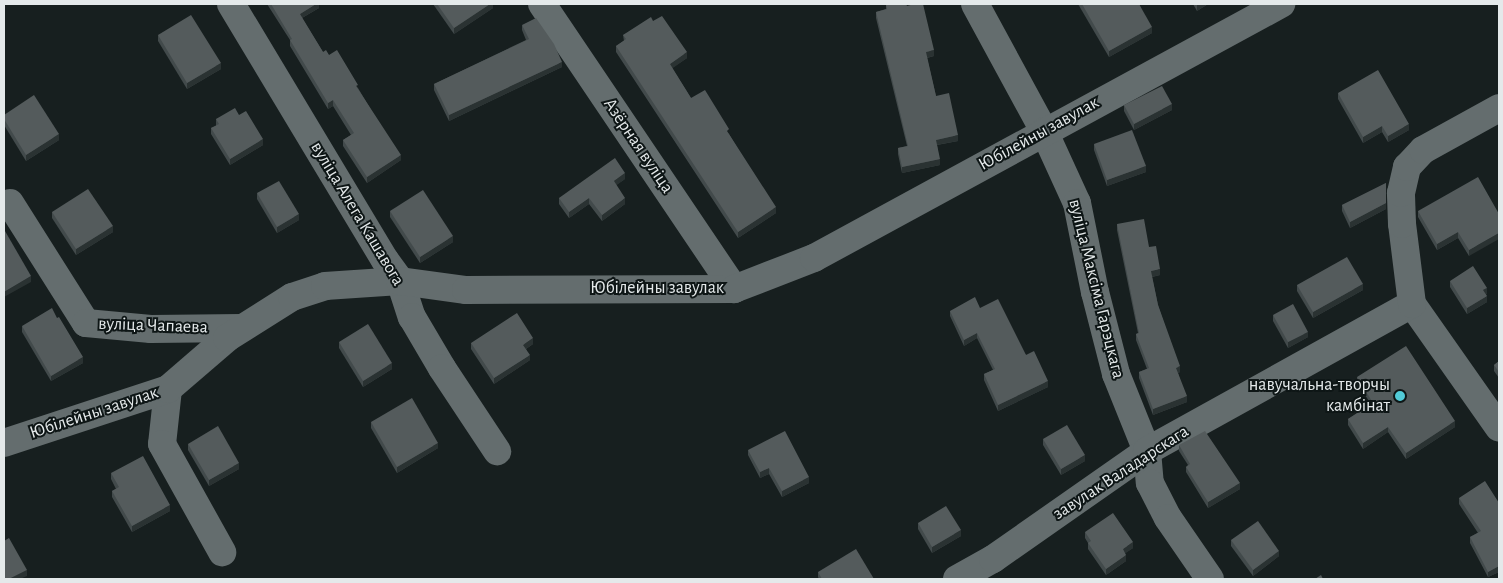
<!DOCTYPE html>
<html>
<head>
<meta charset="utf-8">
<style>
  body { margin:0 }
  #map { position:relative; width:1503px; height:583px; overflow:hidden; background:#171f1f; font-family:"Alegreya Sans",sans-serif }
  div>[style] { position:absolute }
  .minor>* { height:28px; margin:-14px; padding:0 14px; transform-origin:14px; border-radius:14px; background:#646d6e }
  .wall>* { inset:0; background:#424a4b }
  .shaded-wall>* { inset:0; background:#2a3232 }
  .building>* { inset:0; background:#545b5c }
  .dots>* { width:14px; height:14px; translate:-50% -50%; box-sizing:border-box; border:2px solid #0e1616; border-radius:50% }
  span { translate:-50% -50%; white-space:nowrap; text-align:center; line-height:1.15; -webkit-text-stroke:4px #0e1616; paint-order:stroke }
  .street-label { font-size:18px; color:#e4e9ea }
  .poi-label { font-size:18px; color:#e4e9ea }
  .right { translate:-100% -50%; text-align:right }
  .frame { position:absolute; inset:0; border:5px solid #e4e9ea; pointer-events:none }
</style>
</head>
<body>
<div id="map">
  <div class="minor">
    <div style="left:231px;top:4px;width:299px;rotate:59deg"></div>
    <div style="left:385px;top:260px;width:26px;rotate:54deg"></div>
    <div style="left:400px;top:281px;width:38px;rotate:72deg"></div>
    <div style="left:412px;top:317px;width:59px;rotate:59.5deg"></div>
    <div style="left:442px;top:368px;width:100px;rotate:56.5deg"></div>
    <div style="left:542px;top:4px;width:344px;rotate:56deg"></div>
    <div style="left:975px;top:4px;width:145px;rotate:61.5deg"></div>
    <div style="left:1044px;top:131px;width:79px;rotate:65.4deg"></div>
    <div style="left:1077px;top:203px;width:91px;rotate:78.6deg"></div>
    <div style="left:1095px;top:292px;width:85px;rotate:75.6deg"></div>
    <div style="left:1116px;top:374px;width:83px;rotate:68.1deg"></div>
    <div style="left:1147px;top:451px;width:32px;rotate:85deg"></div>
    <div style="left:1150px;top:483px;width:39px;rotate:63deg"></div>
    <div style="left:1168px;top:518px;width:74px;rotate:55.5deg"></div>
    <div style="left:10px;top:203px;width:142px;rotate:57.7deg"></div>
    <div style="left:86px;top:323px;width:65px;rotate:5.3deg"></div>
    <div style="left:151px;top:329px;width:91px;rotate:-0.6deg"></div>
    <div style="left:1412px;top:304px;width:151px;rotate:54.9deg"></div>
    <div style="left:168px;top:389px;width:55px;rotate:96.2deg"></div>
    <div style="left:162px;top:444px;width:124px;rotate:60.9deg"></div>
    <div style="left:4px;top:443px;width:173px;rotate:-18.2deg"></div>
    <div style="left:168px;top:389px;width:78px;rotate:-40.8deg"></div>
    <div style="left:227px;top:338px;width:77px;rotate:-32.2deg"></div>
    <div style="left:292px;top:297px;width:35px;rotate:-18deg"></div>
    <div style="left:325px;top:286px;width:75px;rotate:-3.8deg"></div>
    <div style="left:400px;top:281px;width:67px;rotate:7.8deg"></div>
    <div style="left:466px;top:290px;width:268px;rotate:-0.2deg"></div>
    <div style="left:734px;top:289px;width:86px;rotate:-21.2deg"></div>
    <div style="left:814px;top:258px;width:532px;rotate:-28.54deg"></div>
    <div style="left:957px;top:579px;width:41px;rotate:-29.1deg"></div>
    <div style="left:993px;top:559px;width:188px;rotate:-35deg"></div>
    <div style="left:1147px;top:451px;width:303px;rotate:-29deg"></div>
    <div style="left:1412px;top:304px;width:81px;rotate:-97.1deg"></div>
    <div style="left:1402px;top:224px;width:31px;rotate:-92deg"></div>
    <div style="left:1401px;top:193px;width:27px;rotate:-77deg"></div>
    <div style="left:1407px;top:167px;width:23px;rotate:-47deg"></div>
    <div style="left:1423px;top:150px;width:87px;rotate:-28.9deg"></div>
  </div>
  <div class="wall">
    <div style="clip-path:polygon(267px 4px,319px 4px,319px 8px,302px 18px,323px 52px,329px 55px,358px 88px,401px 160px,367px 183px,343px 146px,343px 140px,351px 135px,333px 106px,328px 109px,290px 46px,290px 40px)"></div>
    <div style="clip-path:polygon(433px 4px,493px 4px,493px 8px,454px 34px)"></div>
    <div style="clip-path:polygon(886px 4px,907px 6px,934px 56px,927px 58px,936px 96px,958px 141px,937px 145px,940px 165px,902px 173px,898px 154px,898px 148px,907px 146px,876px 18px,876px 12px,886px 9px)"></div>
    <div style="clip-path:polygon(1078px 4px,1139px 4px,1152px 33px,1109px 57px)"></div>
    <div style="clip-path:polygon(1193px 4px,1208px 4px,1197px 11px)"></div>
    <div style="clip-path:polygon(653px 21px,687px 58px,672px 68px,691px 98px,729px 134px,776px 213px,738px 238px,616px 52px,616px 46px,624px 41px,623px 35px)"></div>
    <div style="clip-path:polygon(522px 25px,562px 67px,449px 121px,434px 90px,434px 84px,526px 40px,522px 30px)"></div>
    <div style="clip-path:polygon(158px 35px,221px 69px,187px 89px,158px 41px)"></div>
    <div style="clip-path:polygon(1338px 93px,1409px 130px,1388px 142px,1382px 132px,1363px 143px,1338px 99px)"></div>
    <div style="clip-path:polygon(1124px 105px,1172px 110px,1134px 130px,1124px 111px)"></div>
    <div style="clip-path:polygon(4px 115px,59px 140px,26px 161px,4px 125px)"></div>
    <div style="clip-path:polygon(239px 115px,263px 145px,230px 165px,211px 134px,211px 128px,216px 126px,216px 119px)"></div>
    <div style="clip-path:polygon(1094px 144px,1146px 172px,1107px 186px,1094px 150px)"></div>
    <div style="clip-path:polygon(625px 179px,616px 185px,625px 204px,602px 221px,589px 204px,569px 218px,559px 204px,559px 198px)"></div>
    <div style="clip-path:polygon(1386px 183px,1386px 209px,1350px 228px,1342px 211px,1342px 205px)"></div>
    <div style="clip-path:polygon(257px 193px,299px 220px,277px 233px,257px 199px)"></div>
    <div style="clip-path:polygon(390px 211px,453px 242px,420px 263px,390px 217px)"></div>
    <div style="clip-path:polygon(1418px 211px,1499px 214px,1469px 256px,1458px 238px,1437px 250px,1418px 217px)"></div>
    <div style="clip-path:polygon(52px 212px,113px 232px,76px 255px,52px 218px)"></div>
    <div style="clip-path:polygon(1117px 224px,1149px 247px,1160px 275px,1152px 277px,1158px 305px,1180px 372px,1178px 373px,1187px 402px,1153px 415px,1139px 378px,1139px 372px,1147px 369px,1136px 340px,1136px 334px,1138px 333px,1117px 230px)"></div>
    <div style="clip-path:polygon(1450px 281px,1487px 294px,1486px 294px,1487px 302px,1467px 314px,1450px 287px)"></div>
    <div style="clip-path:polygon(1297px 285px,1363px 290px,1313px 318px,1297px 291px)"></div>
    <div style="clip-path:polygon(980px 308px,1026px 355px,1048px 387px,998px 411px,984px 380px,984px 374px,993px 370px,977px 338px,964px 346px,950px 316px,950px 311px)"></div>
    <div style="clip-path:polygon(1273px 315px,1308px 337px,1288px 348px,1273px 321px)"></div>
    <div style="clip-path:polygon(22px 326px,83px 363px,51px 381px,22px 332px)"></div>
    <div style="clip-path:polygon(339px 342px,392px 369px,363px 387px,339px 348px)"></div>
    <div style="clip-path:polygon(471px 343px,533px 344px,526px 349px,530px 360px,494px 384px,471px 349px)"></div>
    <div style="clip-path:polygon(1499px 361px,1499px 378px,1494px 371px,1494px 365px)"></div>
    <div style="clip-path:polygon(1357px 377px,1455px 427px,1406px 459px,1388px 432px,1363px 449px,1348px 425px,1348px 419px,1371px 404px,1357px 383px)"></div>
    <div style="clip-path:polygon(371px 422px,438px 448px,397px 473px,371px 428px)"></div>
    <div style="clip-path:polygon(1043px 439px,1085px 461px,1061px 475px,1043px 445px)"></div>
    <div style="clip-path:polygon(188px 444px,239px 469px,209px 486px,188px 450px)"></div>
    <div style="clip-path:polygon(1179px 445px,1240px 489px,1208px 508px,1186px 472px,1186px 467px,1188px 465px,1179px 451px)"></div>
    <div style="clip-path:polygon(748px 450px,809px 483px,782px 497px,769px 474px,760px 478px,748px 455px)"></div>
    <div style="clip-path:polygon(111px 473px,170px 511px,132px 532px,112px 497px,112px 491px,116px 489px,111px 479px)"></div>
    <div style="clip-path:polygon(1459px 498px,1499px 503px,1499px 572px,1488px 577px,1470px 543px,1470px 537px,1478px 533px,1459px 504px)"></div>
    <div style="clip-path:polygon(918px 523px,961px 536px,932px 553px,918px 529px)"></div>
    <div style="clip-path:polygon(1085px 532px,1133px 548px,1125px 553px,1126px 561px,1106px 575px,1088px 549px,1088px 543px,1085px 538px)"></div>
    <div style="clip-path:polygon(1231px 540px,1279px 556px,1253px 576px,1231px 546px)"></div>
    <div style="clip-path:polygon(818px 572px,874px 579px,819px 579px,818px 577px)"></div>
  </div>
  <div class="shaded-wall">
    <div style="clip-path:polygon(316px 4px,319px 4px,319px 8px,300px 19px,300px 14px)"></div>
    <div style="clip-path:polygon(490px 4px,493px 4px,493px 8px,454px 34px,454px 28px)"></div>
    <div style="clip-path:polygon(1199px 4px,1208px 4px,1197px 11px,1197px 5px)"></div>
    <div style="clip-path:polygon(1152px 27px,1152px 33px,1109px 57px,1109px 51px)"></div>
    <div style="clip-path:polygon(934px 50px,934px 56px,926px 58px,926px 52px)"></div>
    <div style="clip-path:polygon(687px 52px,687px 58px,670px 70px,670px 64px)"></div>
    <div style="clip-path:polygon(562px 62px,562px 67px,449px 121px,449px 115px)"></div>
    <div style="clip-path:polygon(221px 63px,221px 69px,187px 89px,187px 83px)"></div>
    <div style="clip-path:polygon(333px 100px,333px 106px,328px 109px,328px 103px)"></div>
    <div style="clip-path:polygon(1172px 104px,1172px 110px,1134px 130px,1134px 124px)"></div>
    <div style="clip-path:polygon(1409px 124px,1409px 130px,1388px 142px,1388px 136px)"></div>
    <div style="clip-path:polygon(1382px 126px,1382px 132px,1363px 143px,1363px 137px)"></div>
    <div style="clip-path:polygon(59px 134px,59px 140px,26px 161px,26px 155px)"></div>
    <div style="clip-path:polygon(958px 135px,958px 141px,936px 145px,936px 140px)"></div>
    <div style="clip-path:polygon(263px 139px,263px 145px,230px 165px,230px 159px)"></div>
    <div style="clip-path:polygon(401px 155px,401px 160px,367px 183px,367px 177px)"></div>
    <div style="clip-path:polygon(940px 159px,940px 165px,902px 173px,902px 167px)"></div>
    <div style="clip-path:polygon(1146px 166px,1146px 172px,1107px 186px,1107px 180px)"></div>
    <div style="clip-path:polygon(625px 173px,625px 179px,614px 187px,614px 181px)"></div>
    <div style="clip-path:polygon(589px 198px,589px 204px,569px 218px,569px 212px)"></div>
    <div style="clip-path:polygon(625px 198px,625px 204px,602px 221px,602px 215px)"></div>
    <div style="clip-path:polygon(1386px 203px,1386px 209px,1350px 228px,1350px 222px)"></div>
    <div style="clip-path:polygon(776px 207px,776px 213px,738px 238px,738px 232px)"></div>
    <div style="clip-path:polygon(299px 214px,299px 220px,277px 233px,277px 227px)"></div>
    <div style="clip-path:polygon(113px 226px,113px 232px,76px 255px,76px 249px)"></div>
    <div style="clip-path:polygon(1458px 232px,1458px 238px,1437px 250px,1437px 244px)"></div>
    <div style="clip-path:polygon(1499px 233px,1499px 239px,1469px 256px,1469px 250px)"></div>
    <div style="clip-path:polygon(453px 236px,453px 242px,420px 263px,420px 257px)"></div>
    <div style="clip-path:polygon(1160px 269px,1160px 275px,1151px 277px,1151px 271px)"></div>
    <div style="clip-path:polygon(31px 276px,31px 282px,4px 297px,4px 292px)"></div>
    <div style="clip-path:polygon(1363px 284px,1363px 290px,1313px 318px,1313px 312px)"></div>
    <div style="clip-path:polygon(1487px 288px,1487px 294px,1483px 296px,1483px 290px)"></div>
    <div style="clip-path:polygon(1487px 296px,1487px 302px,1467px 314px,1467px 308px)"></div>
    <div style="clip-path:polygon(1308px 332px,1308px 337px,1288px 348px,1288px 342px)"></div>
    <div style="clip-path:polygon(977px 333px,977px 338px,964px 346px,964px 340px)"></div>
    <div style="clip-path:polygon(533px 338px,533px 344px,523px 351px,523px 345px)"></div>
    <div style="clip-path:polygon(530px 355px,530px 360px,494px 384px,494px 378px)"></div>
    <div style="clip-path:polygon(83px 357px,83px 363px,51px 381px,51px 376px)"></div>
    <div style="clip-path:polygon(392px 363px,392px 369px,363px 387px,363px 381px)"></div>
    <div style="clip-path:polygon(1180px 366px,1180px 372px,1176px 374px,1176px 368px)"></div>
    <div style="clip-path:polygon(1048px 381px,1048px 387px,998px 411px,998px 405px)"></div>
    <div style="clip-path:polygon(1187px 396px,1187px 402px,1153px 415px,1153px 409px)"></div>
    <div style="clip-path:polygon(1455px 421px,1455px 427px,1406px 459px,1406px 453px)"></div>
    <div style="clip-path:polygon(1388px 427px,1388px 432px,1363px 449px,1363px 443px)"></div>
    <div style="clip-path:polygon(438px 443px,438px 448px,397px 473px,397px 467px)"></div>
    <div style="clip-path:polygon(1085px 455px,1085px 461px,1061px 475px,1061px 469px)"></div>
    <div style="clip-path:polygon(239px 463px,239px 469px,209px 486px,209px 480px)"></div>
    <div style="clip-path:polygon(769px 468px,769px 474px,760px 478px,760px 472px)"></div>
    <div style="clip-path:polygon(809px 477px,809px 483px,782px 497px,782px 491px)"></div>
    <div style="clip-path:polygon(1240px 483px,1240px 489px,1208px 508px,1208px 502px)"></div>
    <div style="clip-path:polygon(170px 505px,170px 511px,132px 532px,132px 526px)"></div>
    <div style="clip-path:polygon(961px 530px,961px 536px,932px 553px,932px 547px)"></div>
    <div style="clip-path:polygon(1133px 542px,1133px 548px,1123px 555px,1123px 549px)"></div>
    <div style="clip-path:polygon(1279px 551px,1279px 556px,1253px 576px,1253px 570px)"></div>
    <div style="clip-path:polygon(1126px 555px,1126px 561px,1106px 575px,1106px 569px)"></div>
    <div style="clip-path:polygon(1499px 566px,1499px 572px,1488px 577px,1488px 572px)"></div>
    <div style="clip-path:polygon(27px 570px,27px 576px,20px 579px,9px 579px)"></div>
  </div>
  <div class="building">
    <div style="clip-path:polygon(271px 4px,316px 4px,300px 14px,323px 52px,326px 50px,329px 55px,337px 50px,358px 85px,356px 86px,401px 155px,367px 177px,343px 140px,354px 133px,333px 100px,328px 103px,290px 40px,292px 39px)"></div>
    <div style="clip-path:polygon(437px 4px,490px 4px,454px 28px)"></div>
    <div style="clip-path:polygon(886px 4px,906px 4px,907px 6px,914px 4px,923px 4px,934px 50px,926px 52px,936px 96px,949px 93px,958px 135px,936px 140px,940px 159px,902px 167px,898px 148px,908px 146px,876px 12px,887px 9px)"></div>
    <div style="clip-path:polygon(1082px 4px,1139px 4px,1152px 27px,1109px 51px)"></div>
    <div style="clip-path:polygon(191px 15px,221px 63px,187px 83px,158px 35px)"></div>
    <div style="clip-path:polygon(662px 16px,687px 52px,670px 64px,691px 98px,705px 90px,729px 129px,727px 131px,776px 207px,738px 232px,616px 46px,626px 39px,623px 35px,651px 17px,653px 21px)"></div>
    <div style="clip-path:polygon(536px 18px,554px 44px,562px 62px,449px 115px,434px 84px,529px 39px,522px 25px)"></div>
    <div style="clip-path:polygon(1378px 70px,1409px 124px,1388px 136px,1382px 126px,1363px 137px,1338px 93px)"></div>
    <div style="clip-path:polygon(1162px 86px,1172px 104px,1134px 124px,1124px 105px)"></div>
    <div style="clip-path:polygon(34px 95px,59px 134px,26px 155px,4px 119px,4px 115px)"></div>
    <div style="clip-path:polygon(235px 108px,239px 115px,246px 111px,263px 139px,230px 159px,211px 128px,219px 124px,216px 119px)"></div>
    <div style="clip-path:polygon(1132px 130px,1146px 166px,1107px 180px,1094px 144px)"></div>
    <div style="clip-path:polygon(615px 158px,625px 173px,614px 181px,625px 198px,602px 215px,589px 198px,569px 212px,559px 198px)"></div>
    <div style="clip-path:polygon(1478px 177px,1499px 214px,1499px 233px,1469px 250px,1458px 232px,1437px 244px,1418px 211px)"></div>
    <div style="clip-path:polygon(279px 181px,299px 214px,277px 227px,257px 193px)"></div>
    <div style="clip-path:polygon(1386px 183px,1386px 203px,1350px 222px,1342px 205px)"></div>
    <div style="clip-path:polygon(88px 189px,113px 226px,76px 249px,52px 212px)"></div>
    <div style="clip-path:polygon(423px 190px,453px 236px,420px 257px,390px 211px)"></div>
    <div style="clip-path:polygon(1144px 219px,1149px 247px,1156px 246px,1160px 269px,1151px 271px,1158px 305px,1180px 366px,1176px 368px,1187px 396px,1153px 409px,1139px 372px,1149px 368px,1136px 334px,1139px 333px,1117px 224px)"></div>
    <div style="clip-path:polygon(5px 231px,31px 276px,4px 292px,4px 232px)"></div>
    <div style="clip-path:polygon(1347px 257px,1363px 284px,1313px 312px,1297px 285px)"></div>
    <div style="clip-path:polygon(1473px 266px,1487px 288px,1483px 290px,1487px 296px,1467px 308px,1450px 281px)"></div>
    <div style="clip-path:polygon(975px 297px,980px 308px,998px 299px,1026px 355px,1034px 351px,1048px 381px,998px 405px,984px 374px,995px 369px,977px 333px,964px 340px,950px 311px)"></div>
    <div style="clip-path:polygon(1293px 304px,1308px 332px,1288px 342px,1273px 315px)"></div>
    <div style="clip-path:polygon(52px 308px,57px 318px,59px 317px,83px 357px,51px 376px,22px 326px)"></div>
    <div style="clip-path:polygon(517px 313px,533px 338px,523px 345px,530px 355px,494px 378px,471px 343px)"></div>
    <div style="clip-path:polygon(368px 324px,392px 363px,363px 381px,339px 342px)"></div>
    <div style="clip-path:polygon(1406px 346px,1455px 421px,1406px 453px,1388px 427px,1363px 443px,1348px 419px,1373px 403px,1357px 377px)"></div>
    <div style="clip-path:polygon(1499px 361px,1499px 372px,1494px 365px)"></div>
    <div style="clip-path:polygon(412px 398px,438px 443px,397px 467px,371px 422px)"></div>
    <div style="clip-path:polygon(1067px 425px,1085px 455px,1061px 469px,1043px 439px)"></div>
    <div style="clip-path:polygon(218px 426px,239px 463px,209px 480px,188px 444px)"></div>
    <div style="clip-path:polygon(785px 431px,809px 477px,782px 491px,769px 468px,760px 472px,748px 450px)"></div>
    <div style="clip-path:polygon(1205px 431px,1240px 483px,1208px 502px,1186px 467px,1190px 464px,1179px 445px)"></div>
    <div style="clip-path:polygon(143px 456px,170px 505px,132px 526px,112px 491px,119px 487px,111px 473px)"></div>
    <div style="clip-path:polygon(1485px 481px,1499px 503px,1499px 566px,1488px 572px,1470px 537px,1481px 531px,1459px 498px)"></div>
    <div style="clip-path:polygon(946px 506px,961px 530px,932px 547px,918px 523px)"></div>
    <div style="clip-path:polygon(1113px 513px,1133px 542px,1123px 549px,1126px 555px,1106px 569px,1088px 543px,1091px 541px,1085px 532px)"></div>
    <div style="clip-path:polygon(1258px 521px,1279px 551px,1253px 570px,1231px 540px)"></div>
    <div style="clip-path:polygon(9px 538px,27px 570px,9px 579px,4px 579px,4px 541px)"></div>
    <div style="clip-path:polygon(856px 549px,874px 579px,822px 579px,818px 572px)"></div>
    <div style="clip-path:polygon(1321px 575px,1323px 579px,1315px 579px)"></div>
  </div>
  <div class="dots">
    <div style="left:1400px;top:396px;background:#52cbd7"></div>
  </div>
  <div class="street-label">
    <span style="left:1039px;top:134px;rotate:-29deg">Юбілейны завулак</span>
    <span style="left:638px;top:146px;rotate:56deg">Азёрная вуліца</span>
    <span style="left:357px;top:214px;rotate:59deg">вуліца Алега Кашавога</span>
    <span style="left:657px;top:288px">Юбілейны завулак</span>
    <span style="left:1096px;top:289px;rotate:76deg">вуліца Максіма Гарэцкага</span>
    <span style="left:153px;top:326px;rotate:2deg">вуліца Чапаева</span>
    <span style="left:94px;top:413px;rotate:-18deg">Юбілейны завулак</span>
    <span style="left:1121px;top:473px;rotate:-33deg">завулак Валадарскага</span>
  </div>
  <div class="poi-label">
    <span class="right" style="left:1390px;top:396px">навучальна-творчы<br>камбінат</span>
  </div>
  <div class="frame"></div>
</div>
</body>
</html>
